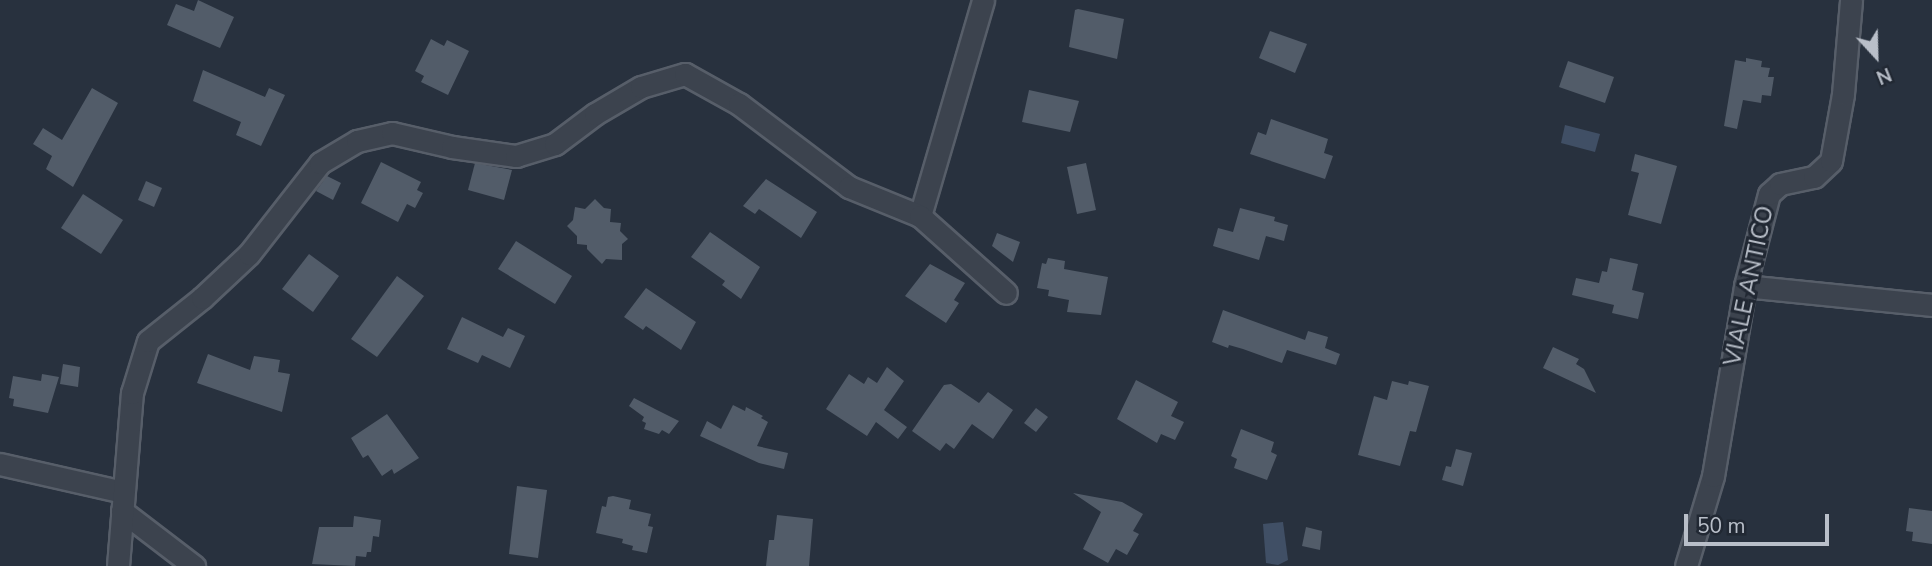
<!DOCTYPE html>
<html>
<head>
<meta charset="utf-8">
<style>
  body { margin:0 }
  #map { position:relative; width:1932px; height:566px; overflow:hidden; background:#28313e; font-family:"Nunito Sans",sans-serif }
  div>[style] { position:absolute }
  .water>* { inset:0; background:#404f65 }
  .building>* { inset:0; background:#525c69 }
  .roads { filter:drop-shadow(2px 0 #575e69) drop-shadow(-2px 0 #575e69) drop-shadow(0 2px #575e69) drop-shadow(0 -2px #575e69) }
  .minor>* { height:21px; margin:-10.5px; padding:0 10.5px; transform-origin:10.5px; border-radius:10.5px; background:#3c434e }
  span { translate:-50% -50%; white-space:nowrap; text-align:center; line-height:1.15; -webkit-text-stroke:6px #212833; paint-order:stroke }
  .street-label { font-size:24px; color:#b9bfc9 }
  .north { position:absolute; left:1841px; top:21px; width:70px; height:70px; -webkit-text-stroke:5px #212833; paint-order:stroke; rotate:158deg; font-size:19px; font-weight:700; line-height:28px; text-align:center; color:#b9bfc9 }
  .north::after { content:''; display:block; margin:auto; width:24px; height:32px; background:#b9bfc9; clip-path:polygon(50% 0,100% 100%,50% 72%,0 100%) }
  .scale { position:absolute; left:1684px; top:514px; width:145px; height:32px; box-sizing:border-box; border:4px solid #b9bfc9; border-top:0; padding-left:9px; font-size:21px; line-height:24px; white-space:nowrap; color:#b9bfc9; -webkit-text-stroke:5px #212833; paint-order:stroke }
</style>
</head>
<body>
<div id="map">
  <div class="water">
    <div style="clip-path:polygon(1565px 125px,1600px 134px,1595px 152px,1561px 143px)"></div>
    <div style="clip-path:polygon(1283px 522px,1288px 560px,1278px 565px,1266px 563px,1263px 524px)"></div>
  </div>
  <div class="building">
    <div style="clip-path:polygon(198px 0,234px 17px,220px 48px,167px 25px,176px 4px,194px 11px)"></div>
    <div style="clip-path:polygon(1078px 9px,1124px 19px,1117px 59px,1069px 47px,1075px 10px)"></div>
    <div style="clip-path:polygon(1270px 31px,1307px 44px,1295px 73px,1259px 58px)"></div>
    <div style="clip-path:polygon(431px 39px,444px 46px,447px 40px,469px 51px,448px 95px,421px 82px,424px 76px,415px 71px)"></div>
    <div style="clip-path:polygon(1746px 58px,1762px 61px,1761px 67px,1770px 68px,1768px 77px,1774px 77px,1771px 96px,1762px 95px,1761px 103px,1743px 100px,1737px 129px,1724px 126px,1735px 60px,1746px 62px)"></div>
    <div style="clip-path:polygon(1568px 61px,1614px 77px,1605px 103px,1559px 87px)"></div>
    <div style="clip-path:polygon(203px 70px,265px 97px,269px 88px,285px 95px,261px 146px,236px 135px,241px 122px,193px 101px)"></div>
    <div style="clip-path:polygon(92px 88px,118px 103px,73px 187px,46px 169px,52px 156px,33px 144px,43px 128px,62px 140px)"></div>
    <div style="clip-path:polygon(1029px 90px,1079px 101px,1070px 132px,1022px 122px)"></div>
    <div style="clip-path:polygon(1271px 119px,1328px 139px,1324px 153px,1333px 156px,1325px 179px,1250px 154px,1258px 132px,1266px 135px)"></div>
    <div style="clip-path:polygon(1635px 154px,1677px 166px,1661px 224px,1628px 215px,1639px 173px,1631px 171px)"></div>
    <div style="clip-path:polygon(381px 162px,421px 182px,417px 190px,423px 193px,415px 208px,407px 204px,398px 222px,361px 203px)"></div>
    <div style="clip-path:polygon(475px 163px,512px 170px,504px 200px,468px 190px)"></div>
    <div style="clip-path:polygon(1086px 163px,1096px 210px,1077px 214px,1067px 167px)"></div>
    <div style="clip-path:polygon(327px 176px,341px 183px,333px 200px,316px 191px)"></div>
    <div style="clip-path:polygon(766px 179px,817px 212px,801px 238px,759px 209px,755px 214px,743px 206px)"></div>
    <div style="clip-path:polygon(146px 181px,162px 188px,154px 207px,138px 200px)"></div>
    <div style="clip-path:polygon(83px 194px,123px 220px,101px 254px,61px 228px)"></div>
    <div style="clip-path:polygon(595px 199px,604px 208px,611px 209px,610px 222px,621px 223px,620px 231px,628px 239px,622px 244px,622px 260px,606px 259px,602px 264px,587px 249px,587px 245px,577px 244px,577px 236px,567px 226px,573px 220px,575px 207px,585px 209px)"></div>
    <div style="clip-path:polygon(1240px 208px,1275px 217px,1274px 221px,1288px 225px,1284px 241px,1266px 236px,1259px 260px,1213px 246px,1218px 228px,1233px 232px)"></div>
    <div style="clip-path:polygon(710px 232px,760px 267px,741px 299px,722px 285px,725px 281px,691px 257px)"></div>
    <div style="clip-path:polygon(997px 233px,1020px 242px,1013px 262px,992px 246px)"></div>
    <div style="clip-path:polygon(516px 241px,572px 276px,555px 304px,498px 269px)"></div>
    <div style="clip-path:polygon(309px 254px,339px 276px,313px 312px,282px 289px)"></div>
    <div style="clip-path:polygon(1048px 258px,1065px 261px,1064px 269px,1108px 277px,1101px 315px,1067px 312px,1069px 300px,1048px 296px,1049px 290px,1037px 288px,1042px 263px,1046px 264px)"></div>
    <div style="clip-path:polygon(1610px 258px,1638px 264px,1632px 290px,1644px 293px,1638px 319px,1612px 313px,1614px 305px,1572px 295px,1576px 278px,1599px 283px,1602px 271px,1607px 272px)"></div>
    <div style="clip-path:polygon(930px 264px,965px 283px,954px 300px,959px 303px,946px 323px,905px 296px)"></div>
    <div style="clip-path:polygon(397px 276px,424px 296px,377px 357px,351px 339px)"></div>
    <div style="clip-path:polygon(646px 288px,696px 322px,681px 350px,646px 326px,643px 330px,624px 317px)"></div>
    <div style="clip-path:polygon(1223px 310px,1305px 340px,1308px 331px,1328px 337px,1325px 348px,1340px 354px,1336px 365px,1287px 350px,1282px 363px,1243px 349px,1229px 345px,1228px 348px,1212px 342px)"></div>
    <div style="clip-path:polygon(462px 317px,503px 337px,508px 328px,525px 336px,510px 368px,482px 355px,478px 363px,447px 349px)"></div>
    <div style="clip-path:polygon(1553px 347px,1579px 359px,1576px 364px,1584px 369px,1596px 393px,1543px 368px)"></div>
    <div style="clip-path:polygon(208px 354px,250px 370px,254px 356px,280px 360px,278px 372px,290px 374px,282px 412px,197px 383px)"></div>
    <div style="clip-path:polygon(63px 364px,80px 367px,78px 387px,60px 384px)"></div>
    <div style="clip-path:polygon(887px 367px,904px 381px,884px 410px,907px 427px,898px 439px,876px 422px,867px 436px,826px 409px,849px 374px,864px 384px,868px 377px,877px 383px)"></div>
    <div style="clip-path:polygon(42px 374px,59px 377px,48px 413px,13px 406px,14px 399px,9px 398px,13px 376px,41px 381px)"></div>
    <div style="clip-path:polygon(1136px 380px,1178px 402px,1171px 416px,1184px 422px,1175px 440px,1161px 434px,1157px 443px,1117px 419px)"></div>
    <div style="clip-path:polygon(1392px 381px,1408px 385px,1409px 381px,1429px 386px,1416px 432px,1410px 431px,1400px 466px,1358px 455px,1374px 396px,1387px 400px)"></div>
    <div style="clip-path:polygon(951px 384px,979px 403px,988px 392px,1013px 410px,993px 439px,972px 424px,954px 449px,946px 443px,940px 451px,912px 431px,944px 385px)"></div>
    <div style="clip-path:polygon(634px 398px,655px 409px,679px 421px,669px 434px,662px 430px,659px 434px,644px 429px,646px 423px,642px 421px,644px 417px,629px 406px)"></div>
    <div style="clip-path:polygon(733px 405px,745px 411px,746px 407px,763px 416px,761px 418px,768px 422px,757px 446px,788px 453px,784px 469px,759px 463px,700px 436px,707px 421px,721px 429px)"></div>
    <div style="clip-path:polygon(1036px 408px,1048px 417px,1036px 432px,1024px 423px)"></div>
    <div style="clip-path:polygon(387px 414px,419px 458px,394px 474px,392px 469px,382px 476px,368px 455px,363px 458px,351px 438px)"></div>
    <div style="clip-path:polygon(1241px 429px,1274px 442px,1271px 452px,1277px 455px,1267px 480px,1234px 468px,1237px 459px,1231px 456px)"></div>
    <div style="clip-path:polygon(1456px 449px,1472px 453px,1463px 486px,1442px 480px,1446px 466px,1451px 467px)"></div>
    <div style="clip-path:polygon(517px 486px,547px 490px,538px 558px,509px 554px)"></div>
    <div style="clip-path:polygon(1073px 493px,1122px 502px,1143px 514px,1133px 531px,1139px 534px,1127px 555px,1116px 549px,1108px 563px,1083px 549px,1101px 512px)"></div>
    <div style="clip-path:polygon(613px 496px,631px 500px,629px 509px,651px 514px,648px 526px,653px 527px,647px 553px,632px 550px,633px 546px,622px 543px,623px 539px,596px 533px,602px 506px,606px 507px,608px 497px)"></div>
    <div style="clip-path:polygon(1909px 508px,1932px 511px,1932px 544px,1912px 541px,1913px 532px,1906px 531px)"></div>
    <div style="clip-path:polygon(777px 515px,813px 519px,809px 566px,766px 566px,769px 540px,774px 540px)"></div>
    <div style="clip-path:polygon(354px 516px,381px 520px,379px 537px,373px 536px,371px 552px,367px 552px,366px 557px,356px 556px,355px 566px,312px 564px,319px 527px,353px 527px)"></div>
    <div style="clip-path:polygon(1306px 527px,1322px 531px,1320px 550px,1302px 546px)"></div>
  </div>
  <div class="roads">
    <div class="minor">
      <div style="left:920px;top:216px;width:225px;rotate:-73.7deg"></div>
      <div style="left:1745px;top:286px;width:188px;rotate:5.8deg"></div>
      <div style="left:0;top:464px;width:126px;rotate:12.8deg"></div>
      <div style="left:122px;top:511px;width:91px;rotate:37.4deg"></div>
      <div style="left:118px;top:566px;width:174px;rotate:-85.4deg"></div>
      <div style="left:132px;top:393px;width:54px;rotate:-72.9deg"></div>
      <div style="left:148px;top:341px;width:69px;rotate:-38.5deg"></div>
      <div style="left:202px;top:298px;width:64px;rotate:-43.1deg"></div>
      <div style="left:249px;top:254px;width:115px;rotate:-52deg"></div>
      <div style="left:320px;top:163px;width:43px;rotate:-30.7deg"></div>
      <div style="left:357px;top:141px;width:36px;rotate:-13deg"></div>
      <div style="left:392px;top:133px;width:62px;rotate:13.1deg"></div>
      <div style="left:452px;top:147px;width:65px;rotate:8deg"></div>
      <div style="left:516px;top:156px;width:41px;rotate:-17.1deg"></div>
      <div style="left:555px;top:144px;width:50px;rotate:-36.9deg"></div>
      <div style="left:595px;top:114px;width:53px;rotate:-30.4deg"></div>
      <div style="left:641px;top:87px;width:46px;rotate:-16.5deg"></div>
      <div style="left:685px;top:74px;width:62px;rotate:29.1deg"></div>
      <div style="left:739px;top:104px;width:138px;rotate:37deg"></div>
      <div style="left:849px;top:187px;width:77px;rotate:22.2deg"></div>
      <div style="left:920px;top:216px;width:115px;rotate:41.8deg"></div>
      <div style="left:1686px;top:566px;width:94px;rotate:-73.3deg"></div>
      <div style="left:1713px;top:476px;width:193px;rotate:-80.4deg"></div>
      <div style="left:1745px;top:286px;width:95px;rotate:-75.4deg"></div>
      <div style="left:1769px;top:194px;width:15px;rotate:-42deg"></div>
      <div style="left:1780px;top:184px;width:35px;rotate:-12deg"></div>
      <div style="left:1814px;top:177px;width:23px;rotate:-43deg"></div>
      <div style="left:1831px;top:161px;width:68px;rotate:-79.8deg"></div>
      <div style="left:1843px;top:94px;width:94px;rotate:-85.1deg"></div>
    </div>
  </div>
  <div class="street-label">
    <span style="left:1749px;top:286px;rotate:-78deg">VIALE ANTICO</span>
  </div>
  <div class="north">N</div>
  <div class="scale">50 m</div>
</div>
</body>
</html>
